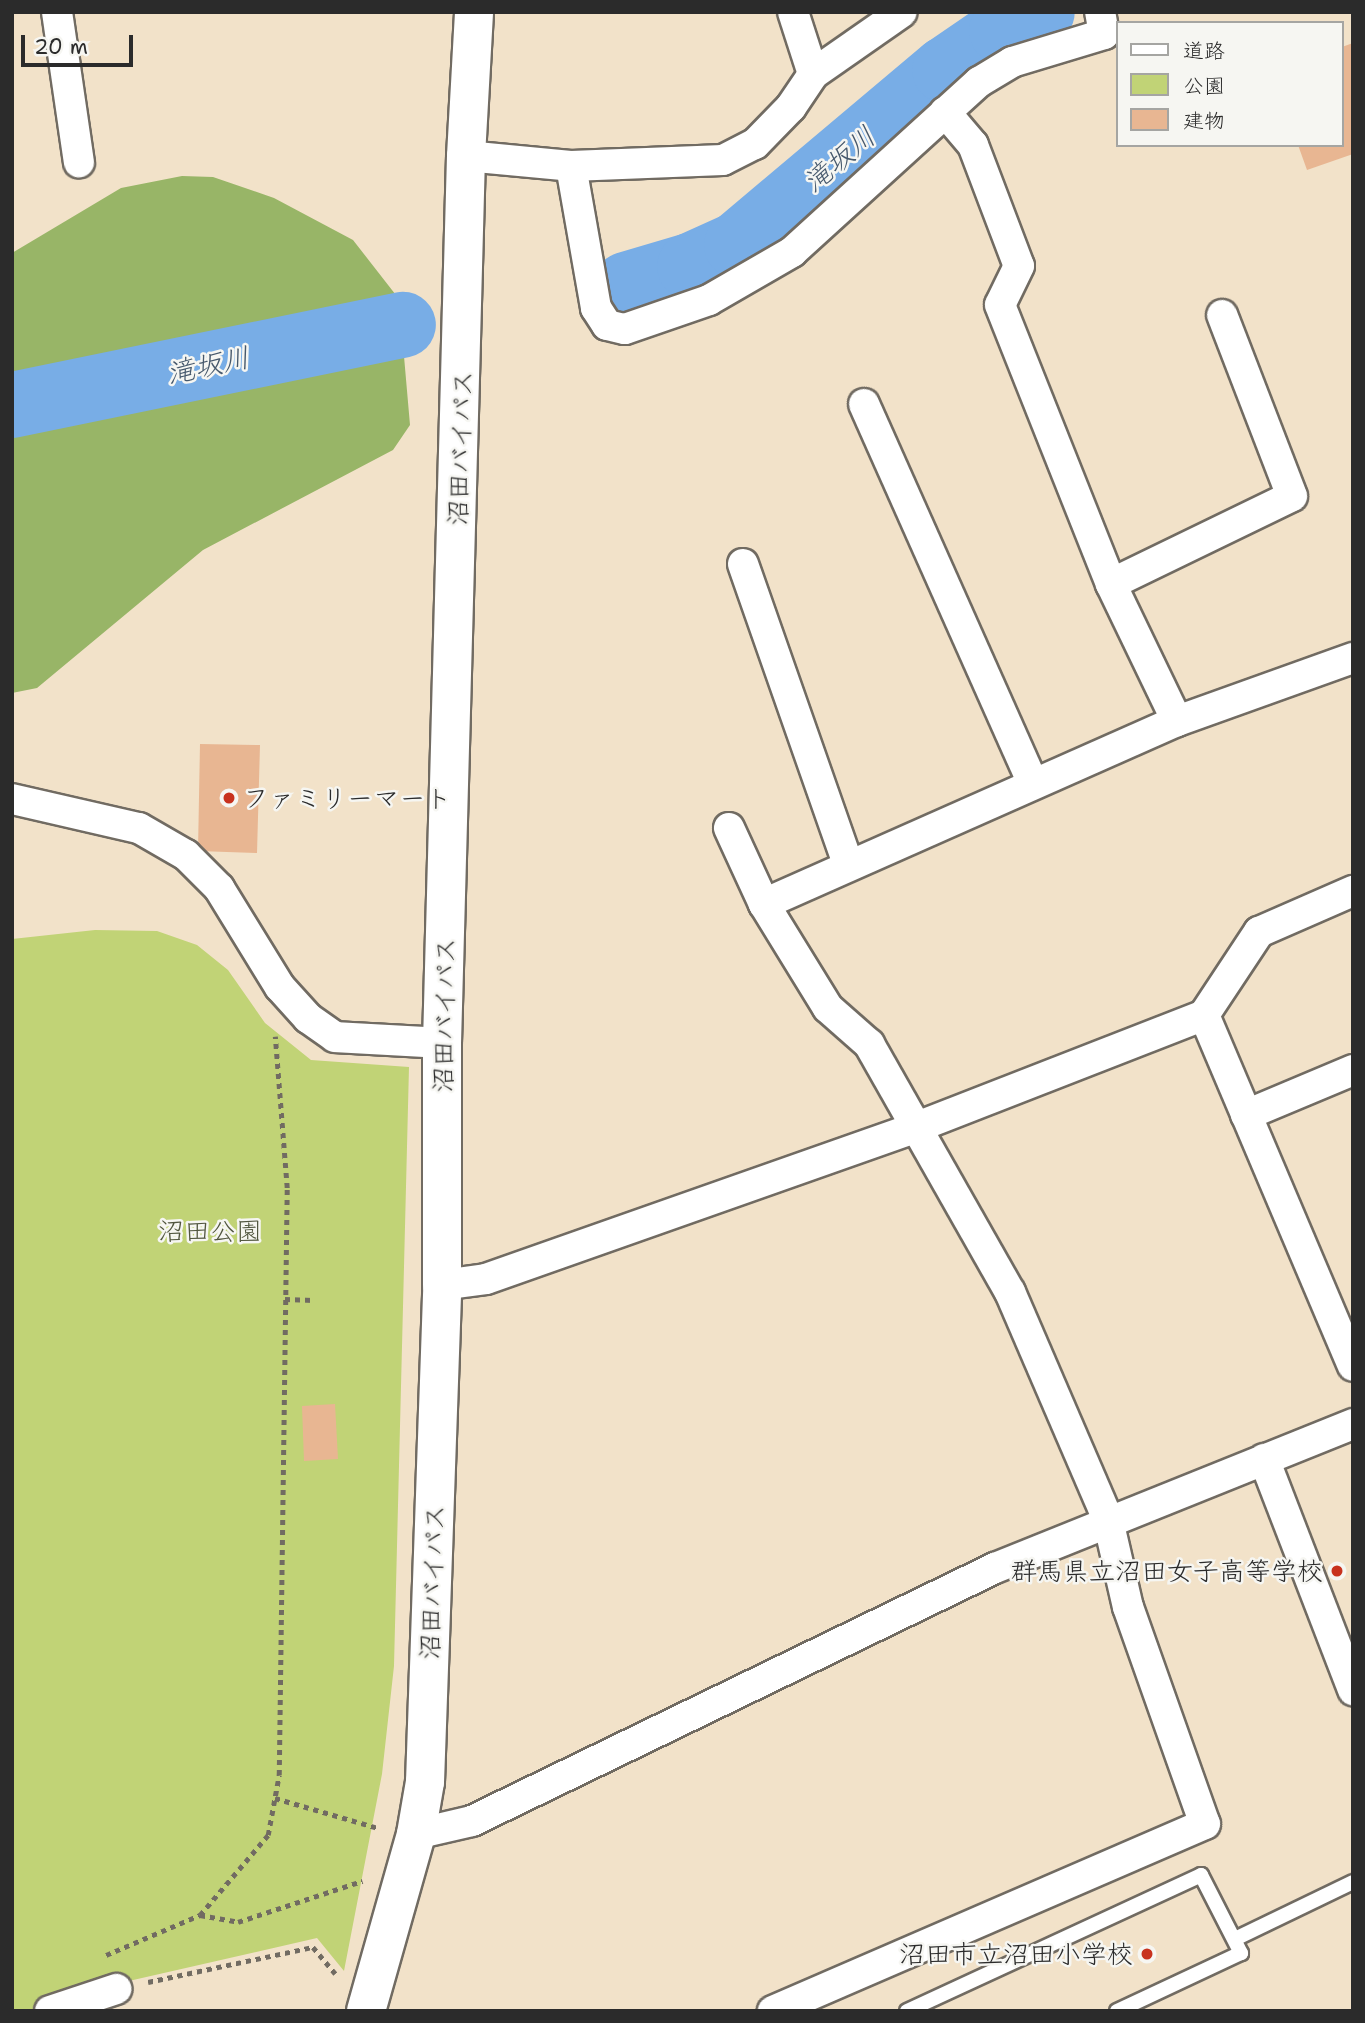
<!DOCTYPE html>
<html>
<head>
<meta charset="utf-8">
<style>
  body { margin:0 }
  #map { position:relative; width:1365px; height:2023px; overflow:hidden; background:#f2e2c9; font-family:"Shantell Sans","Klee One",sans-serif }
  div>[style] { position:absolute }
  .green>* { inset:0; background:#c1d376 }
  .forest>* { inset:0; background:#98b567 }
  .river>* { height:66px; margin:-33px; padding:0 33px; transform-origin:33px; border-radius:33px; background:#78ade6 }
  .building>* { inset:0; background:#e8b692 }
  .path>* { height:4.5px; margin-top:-2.25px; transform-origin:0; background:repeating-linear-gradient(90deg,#716b62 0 5px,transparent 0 10px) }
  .roads { filter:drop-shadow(2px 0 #716b62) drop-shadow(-2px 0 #716b62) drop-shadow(0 2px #716b62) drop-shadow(0 -2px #716b62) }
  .lane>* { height:14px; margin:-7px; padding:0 7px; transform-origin:7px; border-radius:7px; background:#fff }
  .street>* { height:30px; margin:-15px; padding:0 15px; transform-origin:15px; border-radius:15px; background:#fff }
  .secondary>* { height:38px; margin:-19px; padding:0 19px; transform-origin:19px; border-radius:19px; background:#fff }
  .dots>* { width:19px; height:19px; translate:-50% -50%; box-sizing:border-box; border:4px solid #f6f6f2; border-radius:50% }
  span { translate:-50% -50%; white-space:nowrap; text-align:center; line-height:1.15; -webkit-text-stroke:5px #f6f6f2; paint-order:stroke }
  .street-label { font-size:26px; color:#2b2b2b }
  .poi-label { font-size:26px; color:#2b2b2b }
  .left { translate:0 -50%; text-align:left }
  .right { translate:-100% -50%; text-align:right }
  .park-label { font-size:26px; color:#50553e }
  .water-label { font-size:28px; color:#46586c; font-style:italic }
  .frame { position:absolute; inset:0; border:14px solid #2b2b2b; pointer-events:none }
  .legend { position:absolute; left:1116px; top:21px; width:228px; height:126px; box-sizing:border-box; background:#f6f6f2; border:2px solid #a5a5a2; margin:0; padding:9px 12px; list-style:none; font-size:21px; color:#2b2b2b }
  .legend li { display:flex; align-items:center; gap:14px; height:35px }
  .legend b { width:35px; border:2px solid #a5a5a2 }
  .scale { position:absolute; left:21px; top:35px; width:112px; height:32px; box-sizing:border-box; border:4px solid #2b2b2b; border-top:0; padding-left:9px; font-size:21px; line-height:24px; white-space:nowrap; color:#2b2b2b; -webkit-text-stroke:5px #f6f6f2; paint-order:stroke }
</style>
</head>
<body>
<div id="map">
  <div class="green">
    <div style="clip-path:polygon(95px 930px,157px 931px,197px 945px,228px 970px,265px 1023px,311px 1060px,409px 1067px,394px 1666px,382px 1774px,344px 1971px,317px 1938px,120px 1983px,38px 2011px,12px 2011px,12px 939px)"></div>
  </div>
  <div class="forest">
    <div style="clip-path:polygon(182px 176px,213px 177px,274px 198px,353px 240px,399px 299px,410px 425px,393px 450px,203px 550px,37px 688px,12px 693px,12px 253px,121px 188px)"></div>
  </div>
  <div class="river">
    <div style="left:626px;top:285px;width:67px;rotate:-16.5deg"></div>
    <div style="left:690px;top:266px;width:51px;rotate:-24.1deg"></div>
    <div style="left:737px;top:245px;width:272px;rotate:-40.1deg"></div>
    <div style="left:945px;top:70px;width:69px;rotate:-34.4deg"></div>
    <div style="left:1002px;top:31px;width:44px;rotate:-25.4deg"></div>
    <div style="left:12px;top:405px;width:399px;rotate:-11.6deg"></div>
  </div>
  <div class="building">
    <div style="clip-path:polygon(1353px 43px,1353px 154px,1307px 170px,1298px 145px,1342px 145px,1342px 47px)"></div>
    <div style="clip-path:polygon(200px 744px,260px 745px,257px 853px,198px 851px)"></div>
    <div style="clip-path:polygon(335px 1404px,338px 1459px,304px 1461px,302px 1406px)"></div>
  </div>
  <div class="path">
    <div style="left:285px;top:1299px;width:29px;rotate:2deg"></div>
    <div style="left:275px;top:1798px;width:107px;rotate:16.2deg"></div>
    <div style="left:200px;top:1915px;width:105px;rotate:-49.6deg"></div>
    <div style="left:268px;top:1835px;width:61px;rotate:-79.6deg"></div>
    <div style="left:279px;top:1775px;width:587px;rotate:-89.22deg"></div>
    <div style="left:287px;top:1188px;width:152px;rotate:-94.5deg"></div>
    <div style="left:106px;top:1955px;width:102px;rotate:-23.1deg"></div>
    <div style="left:200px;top:1915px;width:39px;rotate:10deg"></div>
    <div style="left:238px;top:1922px;width:131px;rotate:-18.3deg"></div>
    <div style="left:148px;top:1982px;width:169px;rotate:-12deg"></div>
    <div style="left:313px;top:1947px;width:35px;rotate:50deg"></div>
  </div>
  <div class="roads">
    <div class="lane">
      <div style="left:1235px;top:1939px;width:131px;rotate:-25.8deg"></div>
      <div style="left:907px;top:2011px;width:324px;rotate:-24.8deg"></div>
      <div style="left:1201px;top:1875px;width:88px;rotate:62.9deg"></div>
      <div style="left:1241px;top:1953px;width:137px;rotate:154.9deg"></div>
    </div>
    <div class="street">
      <div style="left:57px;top:12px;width:152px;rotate:81.7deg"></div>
      <div style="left:793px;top:12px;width:65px;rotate:72.1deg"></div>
      <div style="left:945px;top:112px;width:43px;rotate:49.7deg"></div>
      <div style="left:973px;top:145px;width:129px;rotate:69.2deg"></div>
      <div style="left:1019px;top:266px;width:43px;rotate:116deg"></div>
      <div style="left:1000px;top:305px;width:300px;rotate:68.3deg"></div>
      <div style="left:1111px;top:584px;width:152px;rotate:64.3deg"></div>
      <div style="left:466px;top:156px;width:105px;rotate:5.4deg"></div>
      <div style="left:571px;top:166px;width:152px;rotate:-2.3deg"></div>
      <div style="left:723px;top:160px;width:36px;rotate:-27deg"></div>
      <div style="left:755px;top:144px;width:52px;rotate:-45.8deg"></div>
      <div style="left:791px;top:107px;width:40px;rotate:-56deg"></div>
      <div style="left:813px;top:74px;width:108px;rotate:-34.9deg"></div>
      <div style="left:571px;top:166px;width:144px;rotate:80deg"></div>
      <div style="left:596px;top:308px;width:20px;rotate:57deg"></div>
      <div style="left:607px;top:325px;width:18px;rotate:13deg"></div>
      <div style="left:625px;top:329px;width:89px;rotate:-19deg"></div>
      <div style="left:709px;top:300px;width:96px;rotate:-30deg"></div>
      <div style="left:792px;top:252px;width:253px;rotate:-42.3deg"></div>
      <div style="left:979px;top:82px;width:39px;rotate:-31deg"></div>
      <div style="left:1012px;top:62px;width:96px;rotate:-16.9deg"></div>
      <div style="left:1104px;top:34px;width:22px;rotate:-100deg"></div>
      <div style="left:864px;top:404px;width:414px;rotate:66deg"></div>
      <div style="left:743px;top:564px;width:318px;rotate:70.7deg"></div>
      <div style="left:1111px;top:584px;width:201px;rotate:-25.9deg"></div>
      <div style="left:1292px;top:496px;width:194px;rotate:-111.1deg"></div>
      <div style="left:12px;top:799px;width:130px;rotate:12.9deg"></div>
      <div style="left:139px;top:828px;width:54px;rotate:29.9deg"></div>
      <div style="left:186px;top:855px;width:47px;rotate:45deg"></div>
      <div style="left:219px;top:888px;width:116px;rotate:58.4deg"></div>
      <div style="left:280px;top:987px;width:42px;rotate:47.9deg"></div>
      <div style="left:308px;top:1018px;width:33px;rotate:35deg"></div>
      <div style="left:335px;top:1037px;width:107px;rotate:3.2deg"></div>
      <div style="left:729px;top:828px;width:84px;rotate:65.3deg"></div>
      <div style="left:764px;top:904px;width:122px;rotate:58.4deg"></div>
      <div style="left:828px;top:1008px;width:55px;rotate:41.3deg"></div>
      <div style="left:869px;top:1044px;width:285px;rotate:60.4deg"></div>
      <div style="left:1010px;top:1292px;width:248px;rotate:66.7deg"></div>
      <div style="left:1108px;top:1520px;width:89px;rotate:77.1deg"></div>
      <div style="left:1128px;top:1607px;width:230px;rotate:70.5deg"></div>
      <div style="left:1205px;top:1824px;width:471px;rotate:156.6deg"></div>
      <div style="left:764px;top:904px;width:452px;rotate:-23.9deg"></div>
      <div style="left:1177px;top:721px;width:187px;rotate:-19.7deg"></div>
      <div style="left:1204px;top:1015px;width:100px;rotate:-56.5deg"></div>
      <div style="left:1259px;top:932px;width:103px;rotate:-23.6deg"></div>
      <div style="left:1246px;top:1115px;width:116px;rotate:-22.8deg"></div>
      <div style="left:442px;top:1285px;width:44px;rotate:-7.8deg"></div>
      <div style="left:486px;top:1279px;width:457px;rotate:-19.4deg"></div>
      <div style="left:917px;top:1127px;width:308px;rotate:-21.3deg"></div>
      <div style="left:1204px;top:1015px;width:381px;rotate:67deg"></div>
      <div style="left:1264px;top:1459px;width:248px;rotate:68.9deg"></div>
      <div style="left:416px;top:1834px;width:57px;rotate:-13.1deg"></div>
      <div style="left:472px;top:1821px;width:581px;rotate:-25.82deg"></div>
      <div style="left:995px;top:1568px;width:386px;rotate:-21.9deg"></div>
      <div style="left:50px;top:2011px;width:70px;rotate:-18.4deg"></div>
    </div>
    <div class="secondary">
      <div style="left:366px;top:2011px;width:184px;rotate:-74.2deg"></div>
      <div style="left:416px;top:1834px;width:53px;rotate:-80.2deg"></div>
      <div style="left:425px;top:1782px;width:497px;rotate:-88deg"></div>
      <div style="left:442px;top:1285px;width:242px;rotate:-90deg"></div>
      <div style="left:442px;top:1043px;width:887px;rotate:-88.45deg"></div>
      <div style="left:466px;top:156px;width:144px;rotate:-86.8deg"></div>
    </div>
  </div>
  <div class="dots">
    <div style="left:229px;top:798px;background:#c8321e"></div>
    <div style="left:1337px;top:1571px;background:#c8321e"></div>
    <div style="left:1147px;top:1954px;background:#c8321e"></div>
  </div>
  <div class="street-label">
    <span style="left:460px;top:448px;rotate:-88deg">沼田バイパス</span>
    <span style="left:444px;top:1015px;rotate:-89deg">沼田バイパス</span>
    <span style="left:432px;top:1582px;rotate:-88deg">沼田バイパス</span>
  </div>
  <div class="poi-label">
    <span class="left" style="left:243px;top:798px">ファミリーマート</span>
    <span class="right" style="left:1323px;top:1571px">群馬県立沼田女子高等学校</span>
    <span class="right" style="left:1133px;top:1954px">沼田市立沼田小学校</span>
  </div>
  <div class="park-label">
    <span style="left:210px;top:1231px">沼田公園</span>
  </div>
  <div class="water-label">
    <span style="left:839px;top:159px;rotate:-40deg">滝坂川</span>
    <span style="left:208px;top:365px;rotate:-12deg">滝坂川</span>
  </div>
  <div class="frame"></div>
  <ul class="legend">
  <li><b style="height:9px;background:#fff"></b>道路</li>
  <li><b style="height:19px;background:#c1d376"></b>公園</li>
  <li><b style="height:19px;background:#e8b692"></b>建物</li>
  </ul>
  <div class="scale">20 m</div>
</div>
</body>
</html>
